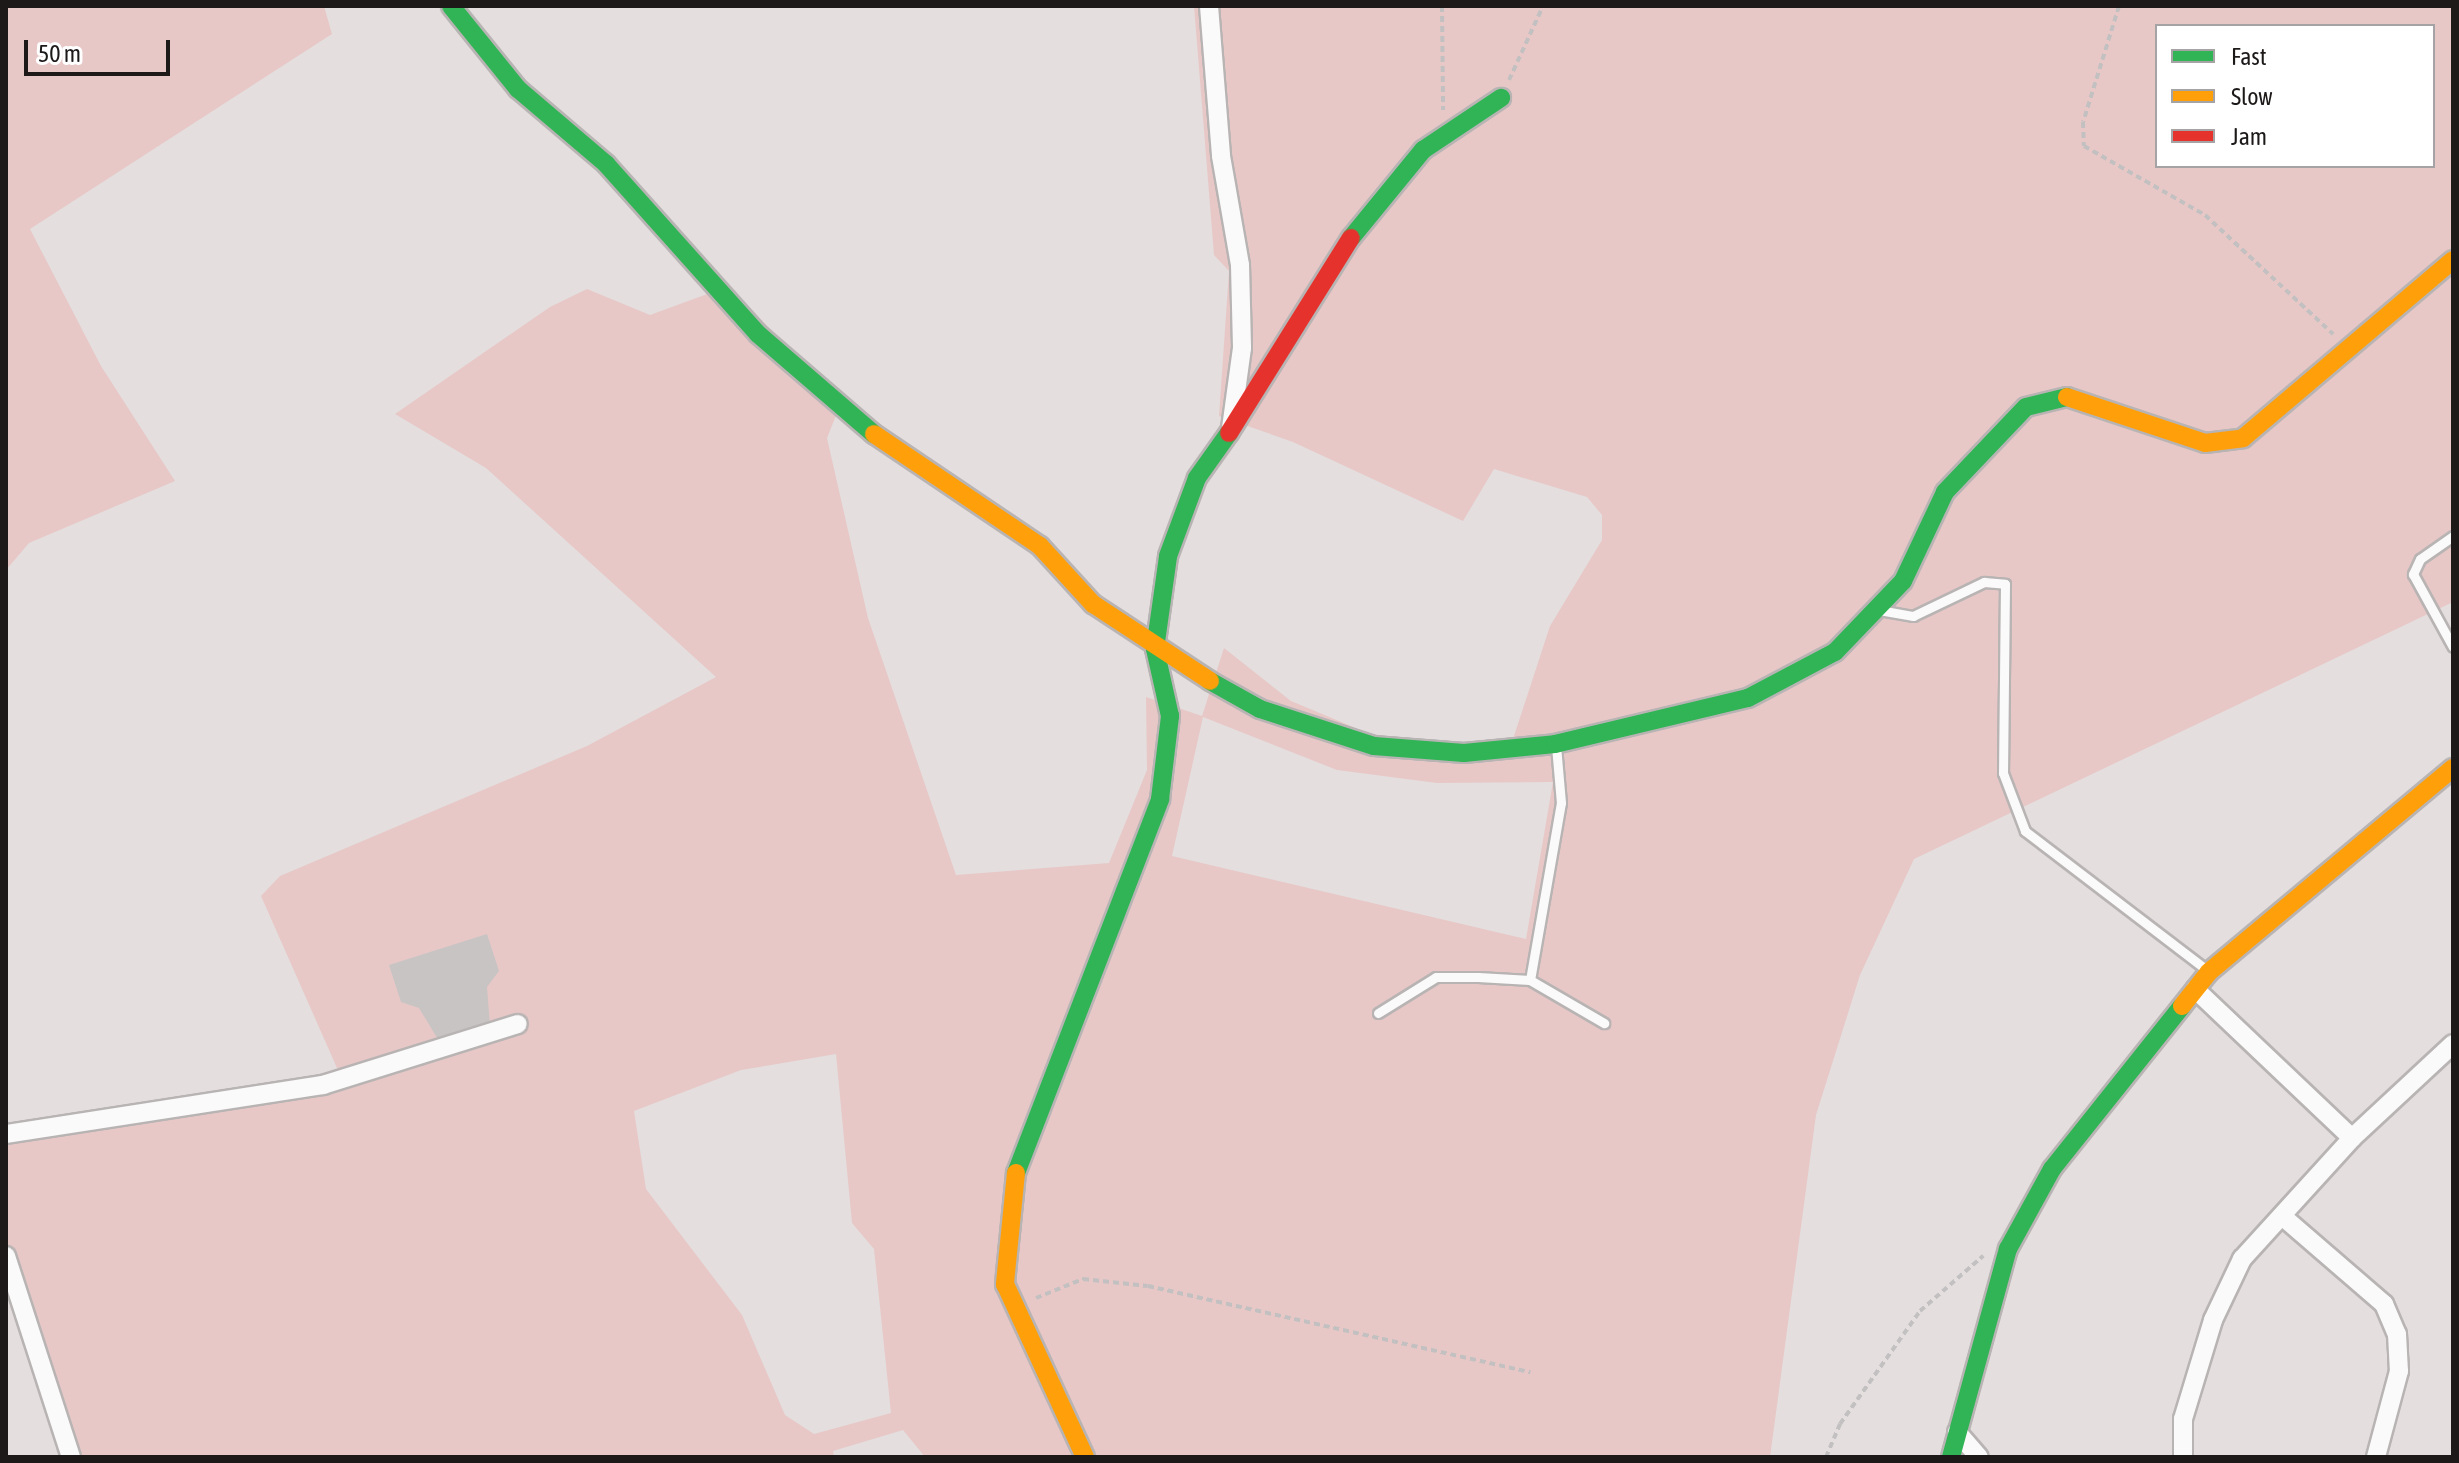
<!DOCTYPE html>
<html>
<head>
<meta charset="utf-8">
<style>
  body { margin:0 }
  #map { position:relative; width:2459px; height:1463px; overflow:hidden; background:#e4dede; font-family:"Asap Condensed",sans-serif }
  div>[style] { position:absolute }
  .green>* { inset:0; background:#e7c8c7 }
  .building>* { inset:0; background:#c8c4c4 }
  .path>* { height:4px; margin-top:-2px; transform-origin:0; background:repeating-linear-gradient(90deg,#c2c0c0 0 6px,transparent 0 10px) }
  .roads { filter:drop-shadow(2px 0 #b9b4b4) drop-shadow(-2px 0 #b9b4b4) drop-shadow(0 2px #b9b4b4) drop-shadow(0 -2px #b9b4b4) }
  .lane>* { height:9px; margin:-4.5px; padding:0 4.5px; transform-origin:4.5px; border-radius:4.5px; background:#fbfafa }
  .street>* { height:18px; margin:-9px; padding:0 9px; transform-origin:9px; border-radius:9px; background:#fbfafa }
  .fast>* { height:18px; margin:-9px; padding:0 9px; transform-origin:9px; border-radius:9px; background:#30b455 }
  .slow>* { height:18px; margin:-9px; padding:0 9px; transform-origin:9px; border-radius:9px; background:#ff9f0a }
  .jam>* { height:18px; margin:-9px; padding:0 9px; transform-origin:9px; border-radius:9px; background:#e5322d }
  span { translate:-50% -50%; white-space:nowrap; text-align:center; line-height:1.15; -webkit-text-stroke:6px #fff; paint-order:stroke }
  .frame { position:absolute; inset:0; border:8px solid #1d1919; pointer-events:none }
  .legend { position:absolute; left:2155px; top:24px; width:280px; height:144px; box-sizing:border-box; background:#fff; border:2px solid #a5a3a3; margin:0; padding:10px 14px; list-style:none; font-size:24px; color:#1d1919 }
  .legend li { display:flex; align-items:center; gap:16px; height:40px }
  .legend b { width:40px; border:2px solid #a5a3a3 }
  .scale { position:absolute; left:24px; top:40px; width:146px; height:36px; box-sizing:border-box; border:4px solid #1d1919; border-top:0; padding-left:10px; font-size:24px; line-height:28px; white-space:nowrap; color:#1d1919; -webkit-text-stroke:6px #fff; paint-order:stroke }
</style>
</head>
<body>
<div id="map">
  <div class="green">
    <div style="clip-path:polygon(6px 6px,324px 6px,332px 34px,30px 229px,101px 366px,175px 481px,29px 543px,6px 570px)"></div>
    <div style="clip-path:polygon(evenodd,1194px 6px,2453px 6px,2453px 602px,1914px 859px,1860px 975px,1816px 1115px,1770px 1457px,925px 1457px,903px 1430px,833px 1451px,834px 1457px,73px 1457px,6px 1264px,6px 1141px,341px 1077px,261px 896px,280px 876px,587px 746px,716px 677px,486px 468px,395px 414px,550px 307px,587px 289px,650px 315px,729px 286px,841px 403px,827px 438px,868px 618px,956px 875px,1109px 863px,1147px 770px,1146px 697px,1202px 716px,1224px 648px,1291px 701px,1370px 734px,1427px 744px,1513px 739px,1550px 626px,1602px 540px,1602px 515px,1587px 497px,1494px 469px,1463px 521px,1293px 442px,1219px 416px,1229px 271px,1214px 255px,1194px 6px,2157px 26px,2433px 26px,2433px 166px,2157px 166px,2157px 26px,1194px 6px,1203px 717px,1337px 770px,1437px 783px,1553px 782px,1526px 939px,1172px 856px,1203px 717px,1194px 6px,836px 1054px,852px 1223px,874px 1249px,891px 1413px,814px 1434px,785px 1415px,742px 1315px,646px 1189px,634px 1111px,741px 1070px,836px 1054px)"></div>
  </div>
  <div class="building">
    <div style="clip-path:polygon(487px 934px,499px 971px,487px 987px,490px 1025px,439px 1041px,419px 1008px,401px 1002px,389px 965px)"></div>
  </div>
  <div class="path">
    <div style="left:1442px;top:6px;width:104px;rotate:89.4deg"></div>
    <div style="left:2119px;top:6px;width:121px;rotate:107.2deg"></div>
    <div style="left:2083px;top:122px;width:24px;rotate:88deg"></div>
    <div style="left:2084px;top:146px;width:139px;rotate:29.7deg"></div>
    <div style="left:2205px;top:215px;width:175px;rotate:42.9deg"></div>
    <div style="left:1509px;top:80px;width:81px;rotate:-65.3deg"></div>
    <div style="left:1036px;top:1298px;width:51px;rotate:-22deg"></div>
    <div style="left:1083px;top:1279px;width:65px;rotate:6.1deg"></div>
    <div style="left:1148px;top:1286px;width:392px;rotate:12.7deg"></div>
    <div style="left:1826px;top:1457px;width:36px;rotate:-67deg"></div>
    <div style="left:1840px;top:1424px;width:138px;rotate:-54.7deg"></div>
    <div style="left:1920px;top:1311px;width:84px;rotate:-41.1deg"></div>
  </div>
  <div class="roads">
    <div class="lane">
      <div style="left:2453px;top:536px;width:40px;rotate:145.1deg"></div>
      <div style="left:2420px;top:559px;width:17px;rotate:115deg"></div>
      <div style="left:2413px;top:574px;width:83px;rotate:61.3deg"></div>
      <div style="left:1879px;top:610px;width:35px;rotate:10deg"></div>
      <div style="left:1913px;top:616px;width:79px;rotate:-25.6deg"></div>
      <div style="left:1984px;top:582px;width:21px;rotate:5deg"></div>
      <div style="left:2005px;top:584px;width:189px;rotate:90.6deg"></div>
      <div style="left:2003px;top:773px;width:62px;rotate:69.2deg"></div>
      <div style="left:2025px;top:831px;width:230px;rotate:37.4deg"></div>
      <div style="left:1530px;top:980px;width:180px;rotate:-80.1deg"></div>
      <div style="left:1561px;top:803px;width:57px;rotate:-95deg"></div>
      <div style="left:1378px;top:1013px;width:68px;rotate:-31.8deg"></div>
      <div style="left:1436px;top:977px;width:42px"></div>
      <div style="left:1478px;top:977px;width:52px;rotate:3.3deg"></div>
      <div style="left:1530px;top:980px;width:86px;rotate:30.2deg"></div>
    </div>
    <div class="street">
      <div style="left:1209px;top:6px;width:150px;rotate:85.4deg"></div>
      <div style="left:1221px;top:156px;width:111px;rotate:80.1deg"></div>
      <div style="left:1240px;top:265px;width:83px;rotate:88.6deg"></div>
      <div style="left:1242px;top:348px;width:81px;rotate:97.8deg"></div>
      <div style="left:6px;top:1134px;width:321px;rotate:-8.8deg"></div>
      <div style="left:323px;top:1085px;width:204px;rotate:-17.4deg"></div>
      <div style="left:2352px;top:1138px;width:138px;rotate:-42.9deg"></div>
      <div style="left:2282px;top:1216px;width:135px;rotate:40.8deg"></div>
      <div style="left:2384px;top:1304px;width:33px;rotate:67deg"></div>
      <div style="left:2397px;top:1334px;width:37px;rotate:87deg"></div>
      <div style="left:2399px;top:1371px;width:89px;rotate:105deg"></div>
      <div style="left:6px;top:1256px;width:211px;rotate:72.1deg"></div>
      <div style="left:1957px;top:1432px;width:33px;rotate:49deg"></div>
      <div style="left:2183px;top:1457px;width:38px;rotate:-90deg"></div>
      <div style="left:2183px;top:1419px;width:103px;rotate:-73.1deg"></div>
      <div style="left:2213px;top:1320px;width:68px;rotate:-64.6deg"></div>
      <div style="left:2242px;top:1259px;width:164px;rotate:-47.7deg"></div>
      <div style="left:2352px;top:1138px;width:216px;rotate:-136.5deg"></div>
    </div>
    <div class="fast">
      <div style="left:451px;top:6px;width:107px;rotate:51.1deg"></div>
      <div style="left:518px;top:89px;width:116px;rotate:40.4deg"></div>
      <div style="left:606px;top:164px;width:228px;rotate:48.2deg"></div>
      <div style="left:758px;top:334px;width:153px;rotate:40.8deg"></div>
      <div style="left:1351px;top:238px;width:114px;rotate:-50.7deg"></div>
      <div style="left:1423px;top:150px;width:94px;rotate:-33.7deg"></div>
      <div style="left:1210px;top:681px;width:57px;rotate:29.2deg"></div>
      <div style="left:1260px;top:709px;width:120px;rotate:18deg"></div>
      <div style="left:1374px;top:746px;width:90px;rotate:4.4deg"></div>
      <div style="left:1464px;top:753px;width:91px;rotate:-5.6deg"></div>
      <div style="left:1555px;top:744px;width:198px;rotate:-13.4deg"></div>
      <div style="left:1748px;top:698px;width:98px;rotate:-27.9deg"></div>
      <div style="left:1835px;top:652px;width:98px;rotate:-46.2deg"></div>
      <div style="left:1903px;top:581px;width:98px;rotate:-64.7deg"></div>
      <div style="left:1945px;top:492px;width:117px;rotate:-46.4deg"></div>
      <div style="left:2026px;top:407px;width:42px;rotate:-13.7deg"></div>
      <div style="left:1016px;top:1173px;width:401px;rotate:-68.9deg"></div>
      <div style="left:1160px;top:799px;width:84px;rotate:-83.1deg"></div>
      <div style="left:1170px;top:716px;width:69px;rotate:-102.6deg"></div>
      <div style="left:1155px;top:649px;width:94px;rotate:-82deg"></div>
      <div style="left:1168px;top:556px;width:83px;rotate:-69.6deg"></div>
      <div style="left:1197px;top:478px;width:55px;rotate:-54.6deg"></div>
      <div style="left:1951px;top:1457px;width:216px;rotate:-74.7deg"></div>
      <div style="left:2008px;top:1249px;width:91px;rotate:-61.2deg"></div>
      <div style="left:2052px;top:1169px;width:208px;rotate:-51.4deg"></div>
    </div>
    <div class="slow">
      <div style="left:2067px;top:397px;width:145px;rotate:18.4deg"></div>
      <div style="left:2205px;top:443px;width:38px;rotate:-7deg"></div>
      <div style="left:2243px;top:438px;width:275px;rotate:-40.3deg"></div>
      <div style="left:874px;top:434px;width:200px;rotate:34deg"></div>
      <div style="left:1040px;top:546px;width:79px;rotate:47.6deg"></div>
      <div style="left:1093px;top:604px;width:140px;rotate:33.3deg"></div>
      <div style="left:2182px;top:1006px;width:43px;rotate:-51.5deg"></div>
      <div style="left:2209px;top:972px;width:318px;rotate:-39.9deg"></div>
      <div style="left:1016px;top:1173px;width:112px;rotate:95.7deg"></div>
      <div style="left:1005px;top:1284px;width:191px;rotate:65.2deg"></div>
    </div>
    <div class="jam">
      <div style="left:1229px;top:433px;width:230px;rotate:-58deg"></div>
    </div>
  </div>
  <div class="frame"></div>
  <ul class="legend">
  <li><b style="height:10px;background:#30b455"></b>Fast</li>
  <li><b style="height:10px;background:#ff9f0a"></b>Slow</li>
  <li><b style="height:10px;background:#e5322d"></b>Jam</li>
  </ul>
  <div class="scale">50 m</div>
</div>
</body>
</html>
